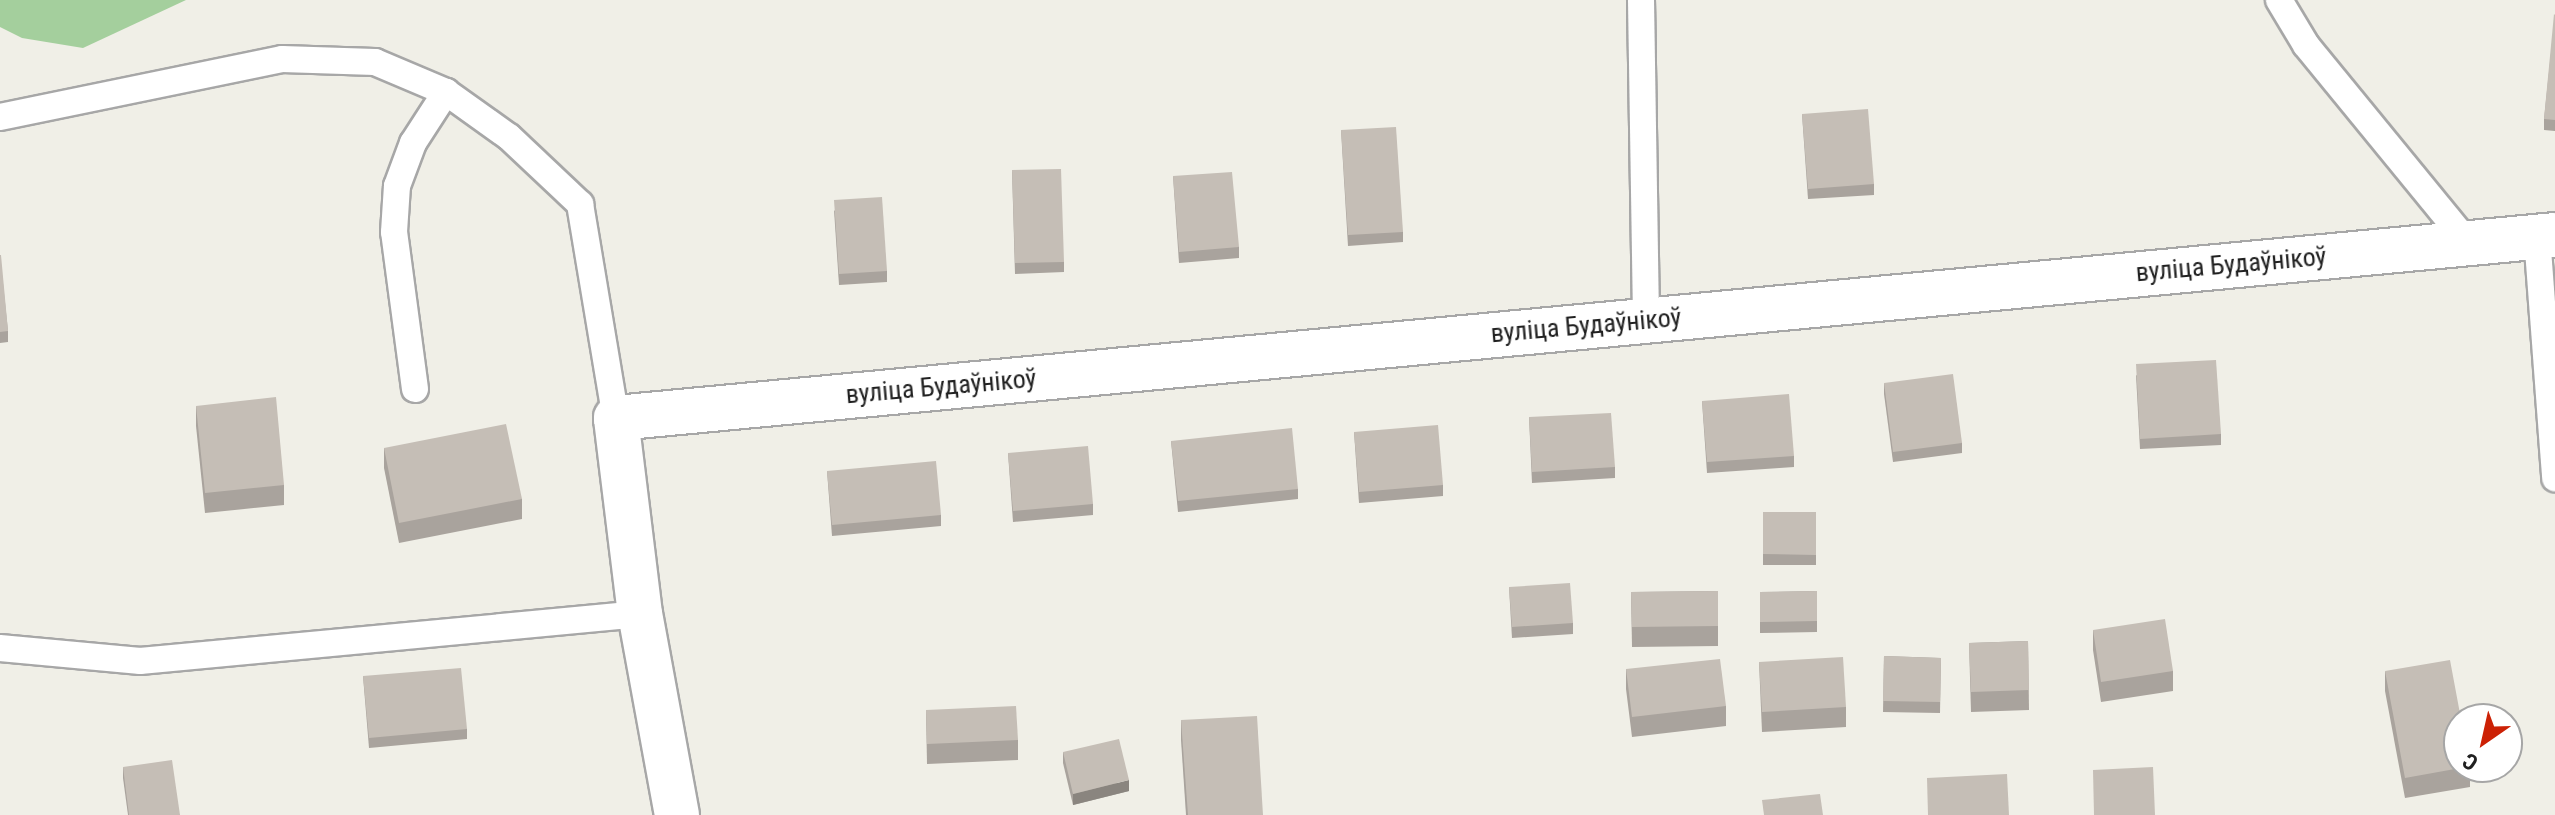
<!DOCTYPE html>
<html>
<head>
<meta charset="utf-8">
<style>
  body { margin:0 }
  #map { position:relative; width:2555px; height:815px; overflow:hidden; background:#f0efe7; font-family:"Roboto Condensed",sans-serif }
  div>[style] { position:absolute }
  .forest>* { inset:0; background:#a4cf9d }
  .roads { filter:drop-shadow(2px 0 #a7a7a7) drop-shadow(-2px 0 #a7a7a7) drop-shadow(0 2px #a7a7a7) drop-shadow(0 -2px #a7a7a7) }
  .lane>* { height:26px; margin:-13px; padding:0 13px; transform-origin:13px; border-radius:13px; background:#fff }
  .street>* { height:44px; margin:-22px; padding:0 22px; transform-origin:22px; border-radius:22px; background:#fff }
  .wall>* { inset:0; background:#a9a39d }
  .shaded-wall>* { inset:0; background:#8a857f }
  .building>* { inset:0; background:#c5beb6 }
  span { translate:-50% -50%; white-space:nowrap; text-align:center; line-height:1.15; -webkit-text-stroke:7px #fff; paint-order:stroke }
  .street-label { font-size:26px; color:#202020 }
  .north { position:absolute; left:2443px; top:703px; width:80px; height:80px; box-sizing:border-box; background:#fff; border:2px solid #a6a6a6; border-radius:50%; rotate:214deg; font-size:22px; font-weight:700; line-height:32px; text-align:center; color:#202020 }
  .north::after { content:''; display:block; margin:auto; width:28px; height:36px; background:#cc2105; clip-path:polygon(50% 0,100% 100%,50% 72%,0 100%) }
</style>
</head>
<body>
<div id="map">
  <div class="forest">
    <div style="clip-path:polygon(0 0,186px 0,83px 48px,22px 38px,0 27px)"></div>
  </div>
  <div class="roads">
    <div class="lane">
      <div style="left:1641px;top:0;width:321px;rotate:89.1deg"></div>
      <div style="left:2279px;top:0;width:52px;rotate:59deg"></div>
      <div style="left:2306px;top:45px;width:256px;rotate:50.7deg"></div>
      <div style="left:0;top:117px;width:288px;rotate:-11.6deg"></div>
      <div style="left:282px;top:59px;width:93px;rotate:1.8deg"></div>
      <div style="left:375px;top:62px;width:77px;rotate:22.9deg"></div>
      <div style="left:446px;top:92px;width:77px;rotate:35.5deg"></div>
      <div style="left:509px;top:137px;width:98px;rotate:43.3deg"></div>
      <div style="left:580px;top:204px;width:217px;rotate:80.5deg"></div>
      <div style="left:2537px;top:236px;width:243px;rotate:85.7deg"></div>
      <div style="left:415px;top:389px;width:158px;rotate:-97.6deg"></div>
      <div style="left:394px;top:232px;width:46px;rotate:-86.3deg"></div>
      <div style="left:397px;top:186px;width:46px;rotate:-69.6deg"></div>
      <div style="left:413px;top:143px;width:61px;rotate:-57.1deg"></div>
      <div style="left:0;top:648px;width:141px;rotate:5.3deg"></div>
      <div style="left:140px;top:661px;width:502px;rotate:-5.37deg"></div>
    </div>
    <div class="street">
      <div style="left:677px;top:815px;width:204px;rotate:-100.4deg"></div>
      <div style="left:640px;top:614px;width:197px;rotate:-97deg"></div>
      <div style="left:616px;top:418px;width:1948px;rotate:-5.39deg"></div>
    </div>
  </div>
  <div class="wall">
    <div style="clip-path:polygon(2555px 15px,2555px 131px,2544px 130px,2544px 119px)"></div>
    <div style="clip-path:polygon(1802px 114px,1874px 184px,1874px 195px,1808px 199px)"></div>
    <div style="clip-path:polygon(1341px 130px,1403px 232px,1403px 242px,1348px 246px)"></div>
    <div style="clip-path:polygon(1012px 170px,1064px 262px,1064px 272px,1015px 274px)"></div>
    <div style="clip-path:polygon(1173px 176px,1239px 247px,1239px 258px,1179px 263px)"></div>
    <div style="clip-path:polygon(834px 210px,887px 271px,887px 282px,839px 285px)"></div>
    <div style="clip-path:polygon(0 255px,8px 331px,8px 342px,0 343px)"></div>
    <div style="clip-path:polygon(2136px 375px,2221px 434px,2221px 445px,2140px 449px)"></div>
    <div style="clip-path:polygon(1884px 383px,1962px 443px,1962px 453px,1893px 462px,1884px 394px)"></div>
    <div style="clip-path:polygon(1702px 401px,1794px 456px,1794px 467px,1707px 473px)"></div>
    <div style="clip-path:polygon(196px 406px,284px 485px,284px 505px,205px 513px,196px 426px)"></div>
    <div style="clip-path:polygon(1529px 417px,1615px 467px,1615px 478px,1532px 483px)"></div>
    <div style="clip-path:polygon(1354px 432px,1443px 485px,1443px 496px,1359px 503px)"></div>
    <div style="clip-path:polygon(1171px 441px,1298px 489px,1298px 499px,1178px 512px)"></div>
    <div style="clip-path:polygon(384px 448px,522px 499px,522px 519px,399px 543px,384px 468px)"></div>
    <div style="clip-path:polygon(1008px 453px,1093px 504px,1093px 515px,1013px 522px)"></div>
    <div style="clip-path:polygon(827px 471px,941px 515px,941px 526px,832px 536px)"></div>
    <div style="clip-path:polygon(1763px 512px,1816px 512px,1816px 565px,1763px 565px)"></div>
    <div style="clip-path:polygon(1509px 587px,1573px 623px,1573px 634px,1512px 638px)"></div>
    <div style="clip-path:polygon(1718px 591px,1718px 646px,1632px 647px,1631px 592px)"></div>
    <div style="clip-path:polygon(1817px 591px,1817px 632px,1760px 633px,1760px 592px)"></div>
    <div style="clip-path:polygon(2093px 630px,2173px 671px,2173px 691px,2101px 702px,2093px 650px)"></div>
    <div style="clip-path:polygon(2028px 641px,2029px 710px,1971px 712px,1969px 643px)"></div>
    <div style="clip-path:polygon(1884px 656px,1941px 658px,1940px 713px,1883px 712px)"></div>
    <div style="clip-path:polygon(1759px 662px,1846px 707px,1846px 727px,1762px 732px)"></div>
    <div style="clip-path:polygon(1626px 669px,1726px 706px,1726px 726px,1632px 737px,1626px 689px)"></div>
    <div style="clip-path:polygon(2385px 671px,2470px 767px,2470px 787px,2405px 798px,2385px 691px)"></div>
    <div style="clip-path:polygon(363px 676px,467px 729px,467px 739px,369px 748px)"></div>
    <div style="clip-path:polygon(926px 710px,1018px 740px,1018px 760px,927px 764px)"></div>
    <div style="clip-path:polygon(1181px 720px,1263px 815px,1186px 815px,1181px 740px)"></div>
    <div style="clip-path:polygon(1063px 752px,1129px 791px,1073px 805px,1063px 763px)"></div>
    <div style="clip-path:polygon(123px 767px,180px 815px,128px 815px,123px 778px)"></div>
  </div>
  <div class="shaded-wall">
    <div style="clip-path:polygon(1129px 780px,1129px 791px,1073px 805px,1073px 794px)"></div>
  </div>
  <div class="building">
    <div style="clip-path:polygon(2554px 14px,2555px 15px,2555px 120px,2544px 119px)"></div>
    <div style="clip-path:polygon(1868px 109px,1874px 184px,1808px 189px,1802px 114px)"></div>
    <div style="clip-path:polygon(1396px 127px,1403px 232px,1348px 235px,1341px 130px)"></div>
    <div style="clip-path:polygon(1061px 169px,1064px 262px,1015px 263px,1012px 170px)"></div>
    <div style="clip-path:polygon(1232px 172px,1239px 247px,1179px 252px,1173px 176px)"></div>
    <div style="clip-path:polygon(882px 197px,887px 271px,839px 274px,834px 200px)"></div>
    <div style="clip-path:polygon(0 255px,1px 255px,8px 331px,0 332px)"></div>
    <div style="clip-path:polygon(2216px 360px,2221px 434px,2140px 439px,2136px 364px)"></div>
    <div style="clip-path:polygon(1953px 374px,1962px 443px,1893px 452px,1884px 383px)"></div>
    <div style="clip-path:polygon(1789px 394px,1794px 456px,1707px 462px,1702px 401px)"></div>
    <div style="clip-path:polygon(276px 397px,284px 485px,205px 493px,196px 406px)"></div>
    <div style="clip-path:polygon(1611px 413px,1615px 467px,1532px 472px,1529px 417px)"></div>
    <div style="clip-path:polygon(506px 424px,522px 499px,399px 523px,384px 448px)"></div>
    <div style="clip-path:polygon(1438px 425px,1443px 485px,1359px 492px,1354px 432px)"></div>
    <div style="clip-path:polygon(1292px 428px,1298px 489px,1178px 501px,1171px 441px)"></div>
    <div style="clip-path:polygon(1088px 446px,1093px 504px,1013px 511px,1008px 453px)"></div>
    <div style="clip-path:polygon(936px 461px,941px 515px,832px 525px,827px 471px)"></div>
    <div style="clip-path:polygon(1763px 512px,1816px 512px,1816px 555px,1763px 554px)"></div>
    <div style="clip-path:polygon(1570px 583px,1573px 623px,1512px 627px,1509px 587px)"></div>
    <div style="clip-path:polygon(1718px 591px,1718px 626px,1632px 627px,1631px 592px)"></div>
    <div style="clip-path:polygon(1817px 591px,1817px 621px,1760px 622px,1760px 592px)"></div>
    <div style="clip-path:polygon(2165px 619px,2173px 671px,2101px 682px,2093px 630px)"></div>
    <div style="clip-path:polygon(2028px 641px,2029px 690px,1971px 692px,1969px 643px)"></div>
    <div style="clip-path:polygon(1884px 656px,1941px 658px,1940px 702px,1883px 701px)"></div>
    <div style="clip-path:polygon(1843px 657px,1846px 707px,1762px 712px,1759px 662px)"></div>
    <div style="clip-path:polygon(1720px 659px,1726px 706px,1632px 717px,1626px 669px)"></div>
    <div style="clip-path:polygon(2450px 660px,2461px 719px,2459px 719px,2459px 767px,2466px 767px,2405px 778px,2385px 671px)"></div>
    <div style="clip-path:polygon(461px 668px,467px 729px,369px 738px,363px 676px)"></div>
    <div style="clip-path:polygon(1016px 706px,1018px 740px,927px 744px,926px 710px)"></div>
    <div style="clip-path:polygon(1257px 716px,1263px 815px,1188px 815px,1181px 720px)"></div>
    <div style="clip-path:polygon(1119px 739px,1129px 780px,1073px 794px,1063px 752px)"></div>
    <div style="clip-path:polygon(172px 760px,180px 815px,129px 815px,123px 767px)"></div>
    <div style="clip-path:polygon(2153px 767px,2155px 815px,2094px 815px,2093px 770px)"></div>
    <div style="clip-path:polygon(2007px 774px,2009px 815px,1928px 815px,1927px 778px)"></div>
    <div style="clip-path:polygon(1820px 794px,1823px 815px,1764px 815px,1762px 800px)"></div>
  </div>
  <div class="street-label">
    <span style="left:2231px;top:265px;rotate:-5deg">вуліца Будаўнікоў</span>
    <span style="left:1586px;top:326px;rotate:-5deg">вуліца Будаўнікоў</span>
    <span style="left:941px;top:387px;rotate:-5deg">вуліца Будаўнікоў</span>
  </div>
  <div class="north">С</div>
</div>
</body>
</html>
